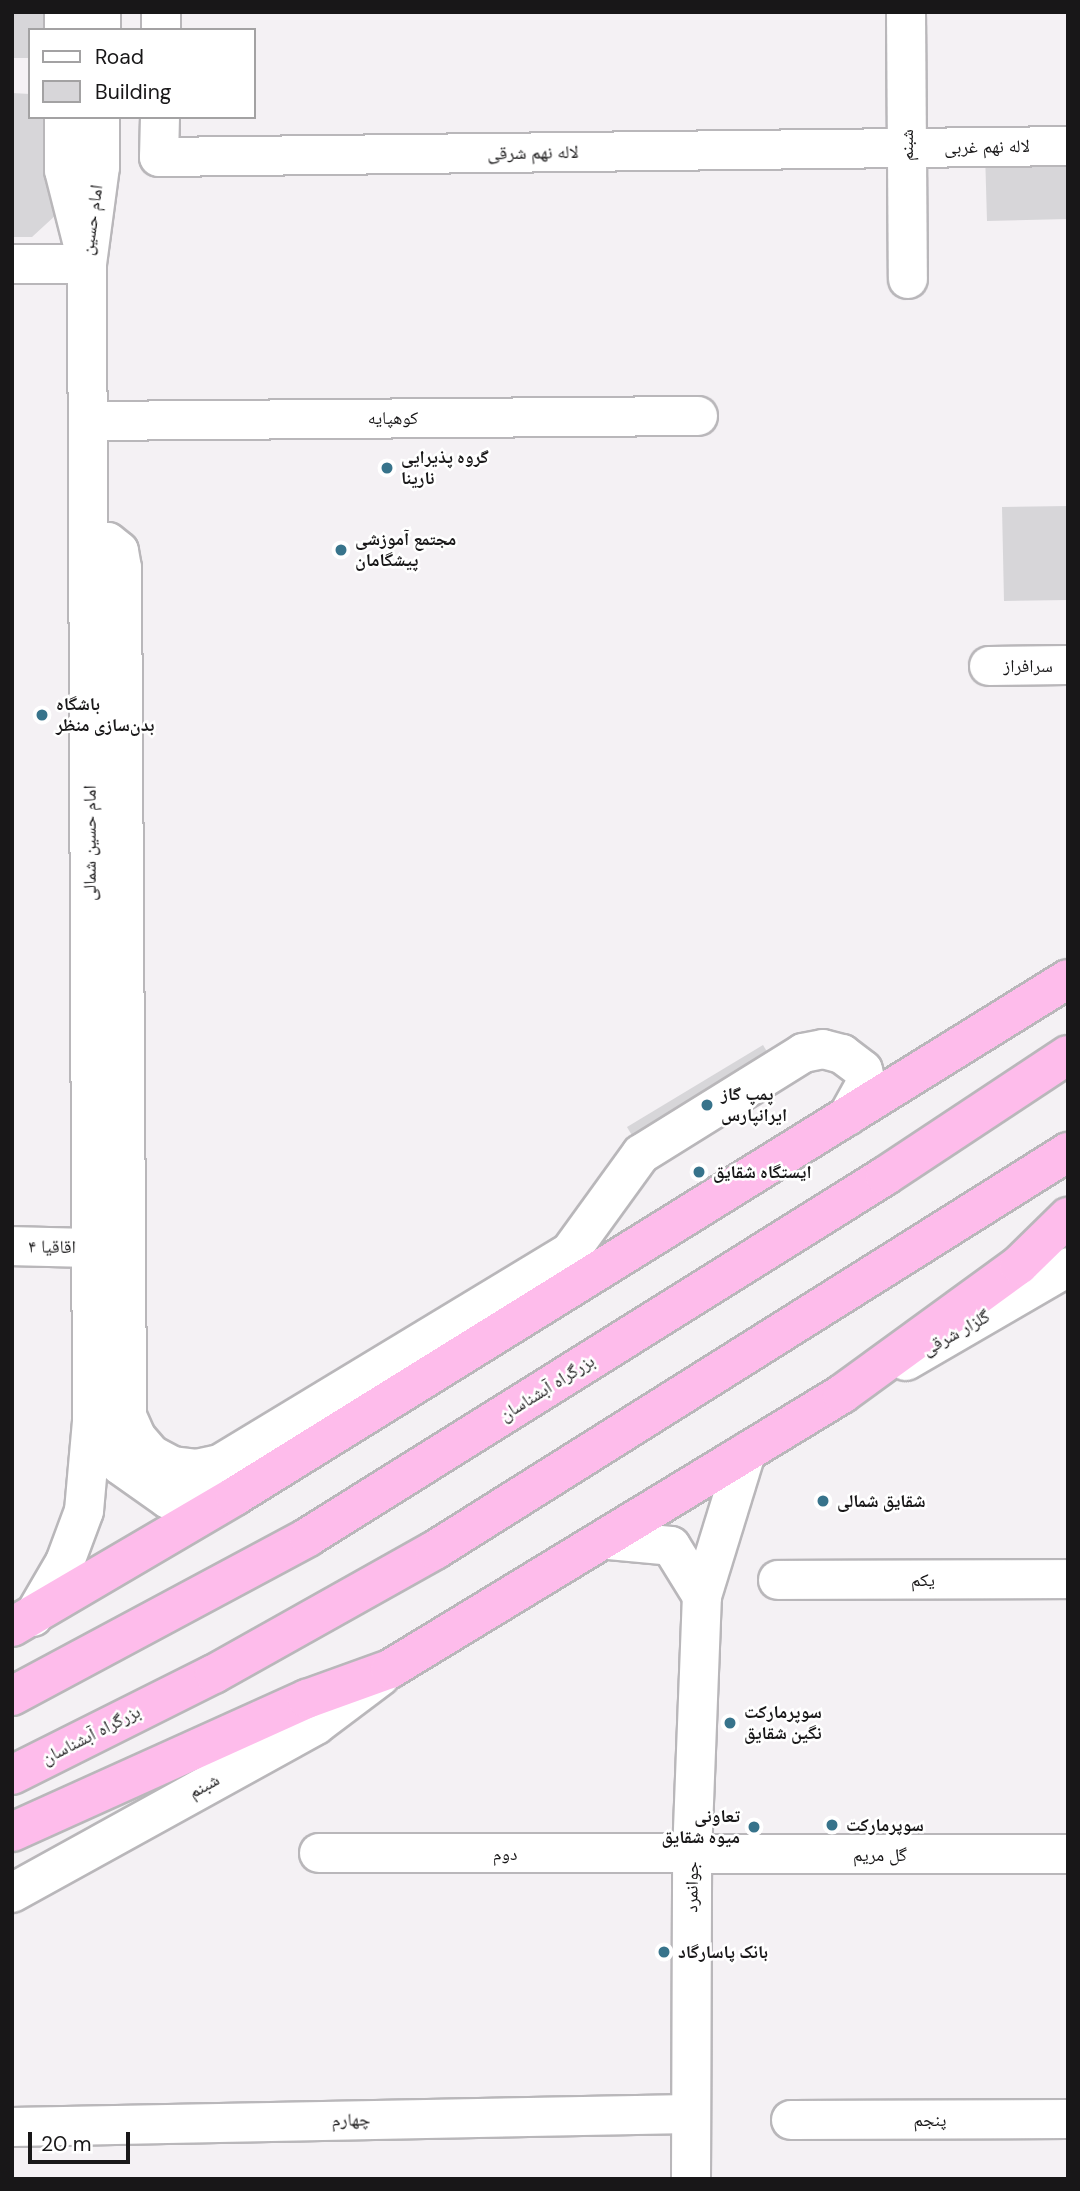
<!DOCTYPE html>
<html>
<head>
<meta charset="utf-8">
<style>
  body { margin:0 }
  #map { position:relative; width:1080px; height:2191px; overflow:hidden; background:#f4f1f4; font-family:"DM Sans","Noto Naskh Arabic",sans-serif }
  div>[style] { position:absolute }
  .building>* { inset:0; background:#d7d6d9 }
  .roads { filter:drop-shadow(2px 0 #b9b7ba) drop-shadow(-2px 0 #b9b7ba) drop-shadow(0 2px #b9b7ba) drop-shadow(0 -2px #b9b7ba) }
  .minor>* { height:38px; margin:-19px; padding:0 19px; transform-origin:19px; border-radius:19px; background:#fff }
  .highway>* { height:38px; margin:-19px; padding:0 19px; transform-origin:19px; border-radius:19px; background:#febceb }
  .dots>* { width:19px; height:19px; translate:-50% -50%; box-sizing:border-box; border:4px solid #fff; border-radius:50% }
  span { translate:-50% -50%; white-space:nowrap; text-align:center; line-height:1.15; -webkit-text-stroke:5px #fff; paint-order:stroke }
  .street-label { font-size:18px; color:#181718 }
  .poi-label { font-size:18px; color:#181718; font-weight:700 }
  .left { translate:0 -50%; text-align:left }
  .right { translate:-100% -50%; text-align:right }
  .frame { position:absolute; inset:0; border:14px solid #181718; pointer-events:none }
  .legend { position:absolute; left:28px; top:28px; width:228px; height:91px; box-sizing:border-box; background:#fff; border:2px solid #a3a2a3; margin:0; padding:9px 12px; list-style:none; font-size:21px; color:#181718 }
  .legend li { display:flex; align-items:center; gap:14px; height:35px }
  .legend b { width:35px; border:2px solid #a3a2a3 }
  .scale { position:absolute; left:28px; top:2132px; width:102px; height:32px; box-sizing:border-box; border:4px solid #181718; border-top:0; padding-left:9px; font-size:21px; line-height:24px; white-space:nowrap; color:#181718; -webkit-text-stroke:5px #fff; paint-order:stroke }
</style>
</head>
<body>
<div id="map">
  <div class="building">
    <div style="clip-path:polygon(12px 12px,58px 12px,58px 30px,30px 30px,30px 58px,12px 58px)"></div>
    <div style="clip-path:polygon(12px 93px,30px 94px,30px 117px,57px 117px,57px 214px,32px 237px,12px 237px)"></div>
    <div style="clip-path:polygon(985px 152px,1068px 152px,1068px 219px,987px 221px)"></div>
    <div style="clip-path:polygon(1068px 506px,1068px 600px,1004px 601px,1002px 507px)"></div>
    <div style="clip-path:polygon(763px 1045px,786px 1083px,650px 1166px,627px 1127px)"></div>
  </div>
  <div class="roads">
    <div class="minor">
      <div style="left:906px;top:12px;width:267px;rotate:89.6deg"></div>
      <div style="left:64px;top:30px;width:18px;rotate:-90deg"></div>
      <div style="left:101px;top:30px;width:18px;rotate:-90deg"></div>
      <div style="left:161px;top:30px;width:18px;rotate:-90deg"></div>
      <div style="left:64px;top:117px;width:53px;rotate:90deg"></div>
      <div style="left:64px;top:170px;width:77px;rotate:75.8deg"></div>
      <div style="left:160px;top:117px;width:40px;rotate:91.4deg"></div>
      <div style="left:159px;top:157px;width:909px;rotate:-0.69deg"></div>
      <div style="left:12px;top:264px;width:75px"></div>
      <div style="left:88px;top:421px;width:610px;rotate:-0.47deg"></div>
      <div style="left:89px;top:554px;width:10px;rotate:-66deg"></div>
      <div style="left:93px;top:545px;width:15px;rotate:-11deg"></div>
      <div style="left:108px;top:542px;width:14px;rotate:39deg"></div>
      <div style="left:119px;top:551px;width:17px;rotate:80deg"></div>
      <div style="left:122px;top:568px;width:848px;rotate:89.66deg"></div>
      <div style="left:127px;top:1416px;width:24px;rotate:66deg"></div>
      <div style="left:137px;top:1438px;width:23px;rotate:49deg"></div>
      <div style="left:152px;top:1455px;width:24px;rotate:28deg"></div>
      <div style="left:173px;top:1466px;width:23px;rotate:7deg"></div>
      <div style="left:196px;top:1469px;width:25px;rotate:-12deg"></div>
      <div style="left:220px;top:1464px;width:409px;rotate:-31.2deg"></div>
      <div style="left:570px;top:1252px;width:121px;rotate:-54.1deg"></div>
      <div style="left:641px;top:1154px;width:191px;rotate:-31.9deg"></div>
      <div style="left:803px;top:1053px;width:20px;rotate:-11deg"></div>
      <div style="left:823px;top:1049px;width:20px;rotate:15deg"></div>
      <div style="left:842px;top:1054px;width:26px;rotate:37deg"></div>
      <div style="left:863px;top:1070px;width:13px;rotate:77deg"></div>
      <div style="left:866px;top:1083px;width:38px;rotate:119deg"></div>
      <div style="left:989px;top:666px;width:79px;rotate:-0.7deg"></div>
      <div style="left:12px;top:1246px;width:79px;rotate:1.5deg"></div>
      <div style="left:906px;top:1361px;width:187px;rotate:-30.1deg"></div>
      <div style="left:92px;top:1422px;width:51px;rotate:56.9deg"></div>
      <div style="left:120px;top:1465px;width:59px;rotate:35.3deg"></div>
      <div style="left:168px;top:1499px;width:24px;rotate:7deg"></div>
      <div style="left:192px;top:1502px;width:43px;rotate:-7.9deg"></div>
      <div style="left:609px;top:1540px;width:62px;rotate:5.5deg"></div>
      <div style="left:671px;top:1546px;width:59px;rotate:58.2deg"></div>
      <div style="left:778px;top:1580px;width:290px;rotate:-0.2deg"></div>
      <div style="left:33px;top:1617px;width:64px;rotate:-59.8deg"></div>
      <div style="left:65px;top:1562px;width:54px;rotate:-69.6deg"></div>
      <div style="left:84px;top:1511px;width:89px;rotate:-84.9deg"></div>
      <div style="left:92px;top:1422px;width:1158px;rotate:-90.25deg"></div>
      <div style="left:87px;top:264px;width:98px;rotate:-82.4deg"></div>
      <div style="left:100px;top:167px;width:50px;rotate:-90deg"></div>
      <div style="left:319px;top:1853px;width:749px;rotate:0.08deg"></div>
      <div style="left:12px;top:1893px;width:347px;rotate:-28.9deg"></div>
      <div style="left:316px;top:1725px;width:81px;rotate:-37deg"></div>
      <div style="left:791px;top:2120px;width:277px;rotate:-0.2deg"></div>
      <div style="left:12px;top:2127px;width:678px;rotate:-1.1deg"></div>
      <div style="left:691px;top:2179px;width:324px;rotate:-89.8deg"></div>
      <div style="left:692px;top:1855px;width:259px;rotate:-87.8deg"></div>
      <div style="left:702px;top:1596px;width:150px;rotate:-72.9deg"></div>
    </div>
    <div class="highway">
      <div style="left:12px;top:1627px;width:259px;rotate:-30.4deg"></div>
      <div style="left:235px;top:1496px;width:980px;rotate:-31.83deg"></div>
      <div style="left:12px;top:1696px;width:336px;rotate:-28.2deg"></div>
      <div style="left:308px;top:1537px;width:681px;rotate:-32.03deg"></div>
      <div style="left:885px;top:1176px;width:219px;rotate:-33.5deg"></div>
      <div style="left:12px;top:1775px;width:226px;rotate:-26.6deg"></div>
      <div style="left:214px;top:1674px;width:253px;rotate:-29.3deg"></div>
      <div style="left:435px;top:1550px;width:748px;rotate:-32.16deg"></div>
      <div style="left:12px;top:1832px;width:324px;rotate:-24.3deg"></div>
      <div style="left:307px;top:1699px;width:88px;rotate:-19.9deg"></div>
      <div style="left:390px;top:1669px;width:529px;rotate:-31.32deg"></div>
      <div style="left:842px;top:1394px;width:219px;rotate:-36.1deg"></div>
      <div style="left:1019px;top:1265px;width:69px;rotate:-44.4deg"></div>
    </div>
  </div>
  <div class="dots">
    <div style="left:387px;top:468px;background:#37738b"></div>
    <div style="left:341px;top:550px;background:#37738b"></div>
    <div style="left:42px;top:715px;background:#37738b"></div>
    <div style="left:707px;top:1105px;background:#37738b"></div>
    <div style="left:699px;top:1172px;background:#37738b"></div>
    <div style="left:823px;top:1501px;background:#37738b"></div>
    <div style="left:730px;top:1723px;background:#37738b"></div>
    <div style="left:832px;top:1825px;background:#37738b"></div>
    <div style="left:754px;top:1827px;background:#37738b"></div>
    <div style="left:664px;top:1952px;background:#37738b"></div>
  </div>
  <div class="street-label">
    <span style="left:907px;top:145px;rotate:-90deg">شبنم</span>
    <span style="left:987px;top:147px;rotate:-1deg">لاله نهم غربی</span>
    <span style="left:533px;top:153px;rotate:-1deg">لاله نهم شرقی</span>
    <span style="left:92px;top:220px;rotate:-82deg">امام حسین</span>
    <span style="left:393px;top:418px">کوهپایه</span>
    <span style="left:1028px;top:666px">سرافراز</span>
    <span style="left:90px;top:843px;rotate:-90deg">امام حسین شمالی</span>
    <span style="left:52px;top:1247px;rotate:1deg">اقاقیا ۴</span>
    <span style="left:956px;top:1333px;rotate:-29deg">گلزار شرقی</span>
    <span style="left:547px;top:1388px;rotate:-32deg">بزرگراه آبشناسان</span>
    <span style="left:923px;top:1580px">یکم</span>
    <span style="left:91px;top:1735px;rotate:-27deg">بزرگراه آبشناسان</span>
    <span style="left:204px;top:1786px;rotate:-29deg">شبنم</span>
    <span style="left:505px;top:1854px">دوم</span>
    <span style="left:880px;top:1855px">گل مریم</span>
    <span style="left:692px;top:1887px;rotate:-89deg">جوانمرد</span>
    <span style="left:351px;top:2120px;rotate:-1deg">چهارم</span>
    <span style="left:930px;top:2120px">پنجم</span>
  </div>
  <div class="poi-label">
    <span class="left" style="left:401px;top:468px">گروه پذیرایی<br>نارینا</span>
    <span class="left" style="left:355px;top:550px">مجتمع آموزشی<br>پیشگامان</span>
    <span class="left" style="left:56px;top:715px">باشگاه<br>بدن‌سازی منظر</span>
    <span class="left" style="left:721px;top:1105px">پمپ گاز<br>ایرانپارس</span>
    <span class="left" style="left:713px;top:1172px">ایستگاه شقایق</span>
    <span class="left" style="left:837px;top:1501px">شقایق شمالی</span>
    <span class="left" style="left:744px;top:1723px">سوپرمارکت<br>نگین شقایق</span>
    <span class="right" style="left:740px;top:1827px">تعاونی<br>میوه شقایق</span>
    <span class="left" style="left:846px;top:1825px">سوپرمارکت</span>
    <span class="left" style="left:678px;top:1952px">بانک پاسارگاد</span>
  </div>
  <div class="frame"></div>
  <ul class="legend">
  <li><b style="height:9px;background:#fff"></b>Road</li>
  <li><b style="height:19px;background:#d7d6d9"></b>Building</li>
  </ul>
  <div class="scale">20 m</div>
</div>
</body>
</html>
